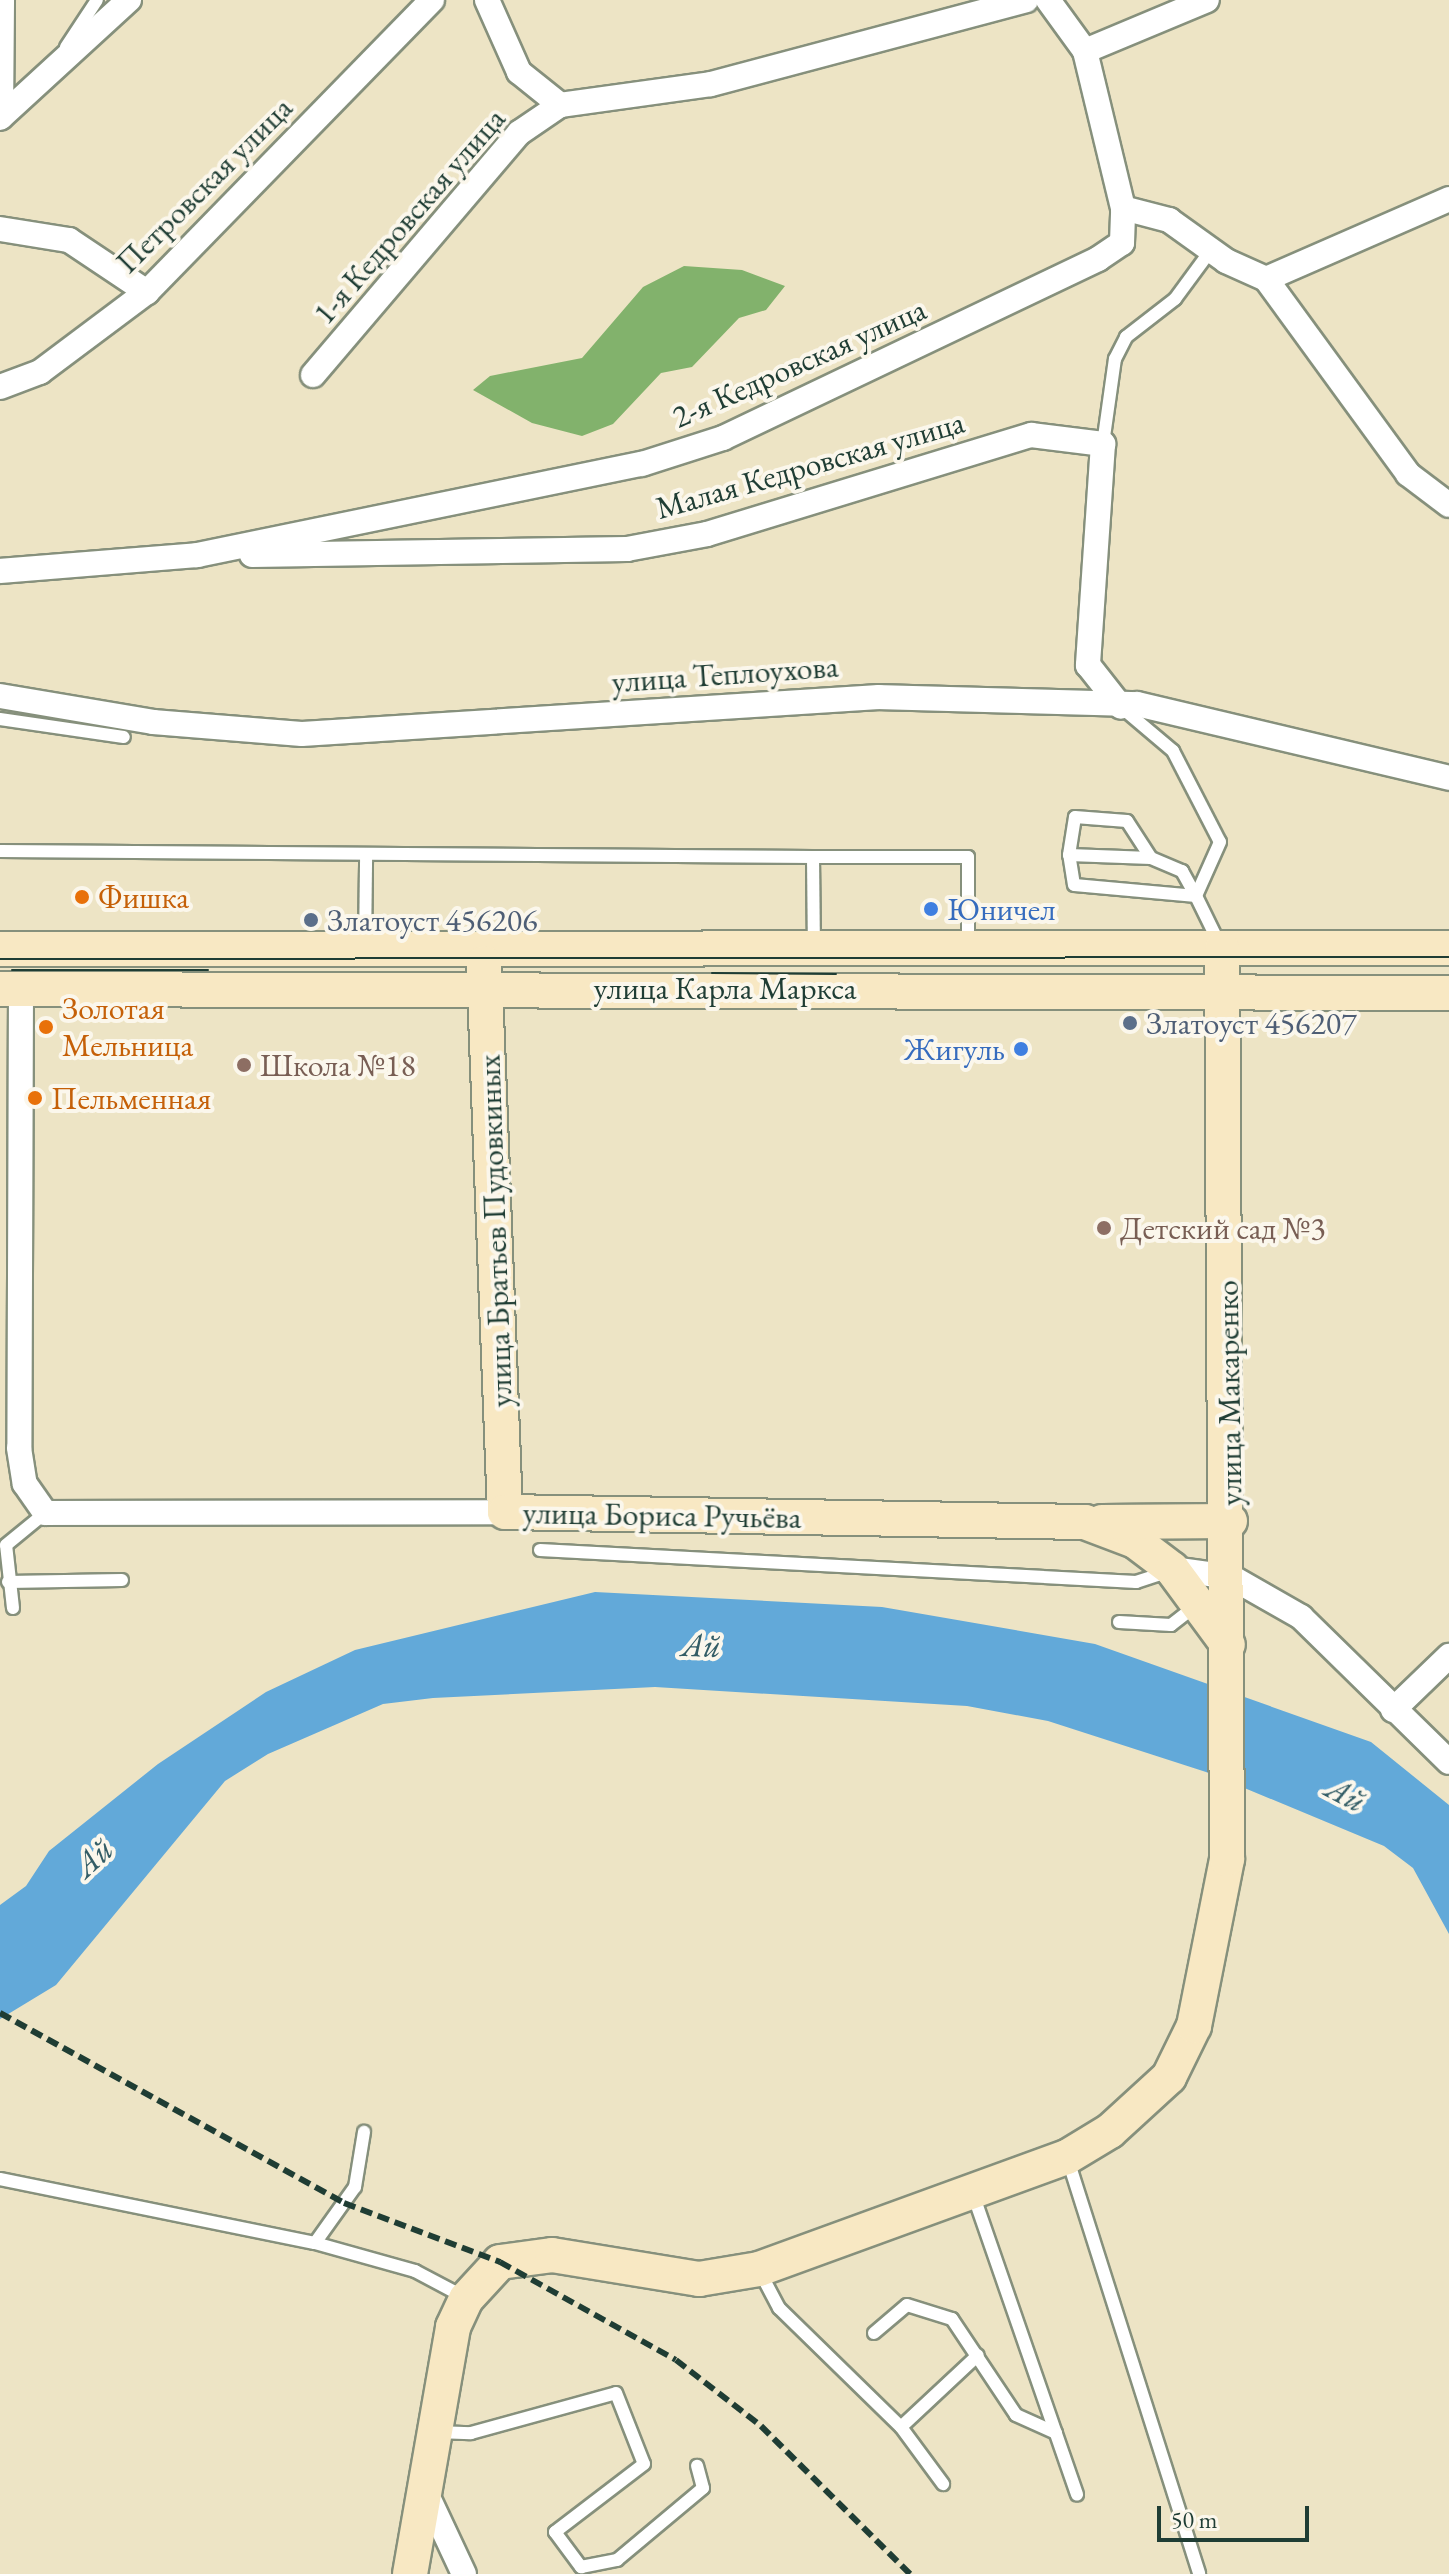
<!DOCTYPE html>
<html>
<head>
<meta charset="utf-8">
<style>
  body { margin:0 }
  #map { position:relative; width:1449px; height:2574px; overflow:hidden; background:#ede4c5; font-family:"EB Garamond",serif }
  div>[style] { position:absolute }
  .forest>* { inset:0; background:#82b26c }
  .water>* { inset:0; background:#62a9d9 }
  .roads { filter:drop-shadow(2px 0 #86907c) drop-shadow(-2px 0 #86907c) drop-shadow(0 2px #86907c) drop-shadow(0 -2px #86907c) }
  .lane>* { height:12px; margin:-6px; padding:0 6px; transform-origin:6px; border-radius:6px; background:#fff }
  .street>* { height:24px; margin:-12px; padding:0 12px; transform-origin:12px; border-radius:12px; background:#fff }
  .secondary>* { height:34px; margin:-17px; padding:0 17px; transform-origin:17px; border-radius:17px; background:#f8e8c3 }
  .tram>* { height:2px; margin:-1px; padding:0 1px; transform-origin:1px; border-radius:1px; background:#1f3d34 }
  .rail>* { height:6px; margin-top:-3px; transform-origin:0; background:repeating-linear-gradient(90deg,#1f3d34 0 12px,transparent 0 18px) }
  .dots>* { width:22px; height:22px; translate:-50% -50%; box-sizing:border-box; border:4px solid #fbf7ec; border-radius:50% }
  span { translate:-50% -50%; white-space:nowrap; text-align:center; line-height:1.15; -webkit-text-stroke:8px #fbf7ec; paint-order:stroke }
  .street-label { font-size:32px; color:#1f3d34 }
  .food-label { font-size:32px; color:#c56008 }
  .left { translate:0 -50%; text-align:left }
  .shop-label { font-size:32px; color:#366cbe }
  .right { translate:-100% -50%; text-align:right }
  .service-label { font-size:32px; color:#4e5e75 }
  .education-label { font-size:32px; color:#785e54 }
  .water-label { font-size:34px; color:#335d66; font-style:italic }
  .scale { position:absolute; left:1157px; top:2506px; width:152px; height:36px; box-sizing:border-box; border:4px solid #1f3d34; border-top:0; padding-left:10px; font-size:24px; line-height:28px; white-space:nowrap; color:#1f3d34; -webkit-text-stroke:6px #fbf7ec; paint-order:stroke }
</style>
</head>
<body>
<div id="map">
  <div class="forest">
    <div style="clip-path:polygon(684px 266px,742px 270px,785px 286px,766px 310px,739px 318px,692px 367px,661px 373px,613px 424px,582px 436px,532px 423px,473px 390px,490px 376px,582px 358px,643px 287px)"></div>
  </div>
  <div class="water">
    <div style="clip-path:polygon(595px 1592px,882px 1607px,1095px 1644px,1371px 1742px,1449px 1805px,1449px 1934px,1413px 1868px,1384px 1846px,1206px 1772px,1048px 1721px,967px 1706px,655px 1687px,433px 1698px,383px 1704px,268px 1754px,225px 1781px,56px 1985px,0 2019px,0 1905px,26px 1886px,49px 1851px,158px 1764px,266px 1692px,355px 1650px)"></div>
  </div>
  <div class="roads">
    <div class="lane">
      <div style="left:66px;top:47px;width:56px;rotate:-56.6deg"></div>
      <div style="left:1103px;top:444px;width:86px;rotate:-82deg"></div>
      <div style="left:1115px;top:359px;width:25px;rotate:-63deg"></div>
      <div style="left:1126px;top:337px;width:62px;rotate:-37.8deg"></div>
      <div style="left:1175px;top:299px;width:61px;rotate:-53.7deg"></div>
      <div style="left:1121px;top:707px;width:68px;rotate:40.2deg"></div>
      <div style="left:1173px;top:751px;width:102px;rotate:62.7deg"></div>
      <div style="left:1220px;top:842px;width:59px;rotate:114deg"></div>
      <div style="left:1196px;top:896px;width:55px;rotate:63.9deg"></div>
      <div style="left:0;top:719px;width:125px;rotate:8.3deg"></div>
      <div style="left:1075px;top:817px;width:52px;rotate:4.4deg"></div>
      <div style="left:1127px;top:821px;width:44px;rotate:57deg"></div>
      <div style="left:1151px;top:858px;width:34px;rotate:23deg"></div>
      <div style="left:1182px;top:871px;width:29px;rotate:61deg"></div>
      <div style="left:1196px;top:896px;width:122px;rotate:-174.8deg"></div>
      <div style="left:1074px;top:885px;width:30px;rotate:-99deg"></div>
      <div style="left:1069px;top:855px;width:38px;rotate:-81deg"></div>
      <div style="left:0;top:851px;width:813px;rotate:0.42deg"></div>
      <div style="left:813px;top:857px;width:89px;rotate:89.4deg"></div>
      <div style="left:1069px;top:855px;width:82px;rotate:2.1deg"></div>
      <div style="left:813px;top:857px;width:155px"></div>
      <div style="left:968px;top:857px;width:89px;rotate:90deg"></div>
      <div style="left:365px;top:947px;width:88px;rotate:-89.3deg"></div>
      <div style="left:540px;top:1550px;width:597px;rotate:3.07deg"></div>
      <div style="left:1136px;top:1582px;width:32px;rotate:-18deg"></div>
      <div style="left:8px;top:1582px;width:114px;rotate:-1deg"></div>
      <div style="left:13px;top:1608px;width:63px;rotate:-96.3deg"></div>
      <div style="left:6px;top:1545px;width:50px;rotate:-39.4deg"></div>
      <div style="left:1119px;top:1622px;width:52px;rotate:3.3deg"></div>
      <div style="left:1171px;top:1625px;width:33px;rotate:-38deg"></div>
      <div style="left:1068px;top:2160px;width:434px;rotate:72.4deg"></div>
      <div style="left:0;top:2179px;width:321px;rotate:11.5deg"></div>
      <div style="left:315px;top:2243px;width:69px;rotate:-54.5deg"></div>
      <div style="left:355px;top:2187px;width:56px;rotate:-80.7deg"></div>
      <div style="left:973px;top:2194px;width:318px;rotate:70.9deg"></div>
      <div style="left:315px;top:2243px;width:104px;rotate:15.6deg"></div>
      <div style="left:415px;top:2271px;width:58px;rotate:27.9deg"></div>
      <div style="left:760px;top:2272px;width:41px;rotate:62.2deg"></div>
      <div style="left:779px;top:2308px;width:170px;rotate:44.3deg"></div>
      <div style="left:901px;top:2427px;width:71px;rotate:53.6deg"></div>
      <div style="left:874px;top:2333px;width:43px;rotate:-40.3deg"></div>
      <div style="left:907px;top:2305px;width:47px;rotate:17.3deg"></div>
      <div style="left:952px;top:2319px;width:115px;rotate:56.3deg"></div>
      <div style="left:1016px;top:2415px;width:44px;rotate:24.2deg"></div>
      <div style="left:901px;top:2427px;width:105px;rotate:-43.1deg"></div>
      <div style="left:436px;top:2432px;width:35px;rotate:2deg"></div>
      <div style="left:471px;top:2433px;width:150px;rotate:-15.4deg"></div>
      <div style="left:616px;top:2393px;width:76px;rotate:68.5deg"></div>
      <div style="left:644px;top:2464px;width:112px;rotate:142.6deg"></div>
      <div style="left:555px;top:2532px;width:44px;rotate:53.4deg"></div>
      <div style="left:581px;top:2567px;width:37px;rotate:-11deg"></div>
      <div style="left:617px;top:2560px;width:112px;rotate:-39.9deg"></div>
      <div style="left:703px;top:2488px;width:23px;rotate:-105deg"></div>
    </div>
    <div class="street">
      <div style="left:487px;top:0;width:79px;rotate:66deg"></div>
      <div style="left:519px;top:72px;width:53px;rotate:38.8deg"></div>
      <div style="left:1048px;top:0;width:63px;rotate:54deg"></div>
      <div style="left:1085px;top:51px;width:132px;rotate:-22.7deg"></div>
      <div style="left:1085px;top:51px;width:162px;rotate:76.4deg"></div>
      <div style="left:1px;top:117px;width:117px;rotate:-89.5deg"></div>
      <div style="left:0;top:118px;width:175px;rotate:-42.5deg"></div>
      <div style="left:0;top:229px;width:70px;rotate:9.1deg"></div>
      <div style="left:69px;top:240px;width:94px;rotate:33.7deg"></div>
      <div style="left:1266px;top:279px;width:241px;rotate:53.9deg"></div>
      <div style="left:1408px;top:474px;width:51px;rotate:37.1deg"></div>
      <div style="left:313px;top:375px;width:318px;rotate:-49.6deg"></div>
      <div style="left:519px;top:133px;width:50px;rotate:-34.3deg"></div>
      <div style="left:560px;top:105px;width:152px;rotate:-7.9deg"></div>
      <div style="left:711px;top:84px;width:326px;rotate:-14.9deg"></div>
      <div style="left:0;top:387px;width:43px;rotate:-20.6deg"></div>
      <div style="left:40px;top:372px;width:134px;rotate:-36.8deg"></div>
      <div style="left:147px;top:292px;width:408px;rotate:-45.7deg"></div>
      <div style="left:252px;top:555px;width:375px;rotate:-0.9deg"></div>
      <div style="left:627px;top:549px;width:81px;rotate:-10.6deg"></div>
      <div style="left:707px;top:534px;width:339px;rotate:-17deg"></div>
      <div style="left:1031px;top:435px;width:73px;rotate:7.1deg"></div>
      <div style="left:1103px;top:444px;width:222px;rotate:93.9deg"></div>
      <div style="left:1088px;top:665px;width:53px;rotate:51.8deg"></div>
      <div style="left:0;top:571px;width:198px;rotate:-4.6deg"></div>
      <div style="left:197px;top:555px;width:454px;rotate:-11.6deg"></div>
      <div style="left:642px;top:464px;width:85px;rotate:-17.8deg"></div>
      <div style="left:723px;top:438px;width:416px;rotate:-25.5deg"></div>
      <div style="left:1098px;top:259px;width:29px;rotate:-34deg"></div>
      <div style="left:1122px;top:243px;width:35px;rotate:-88deg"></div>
      <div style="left:1123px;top:208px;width:48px;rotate:14.6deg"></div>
      <div style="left:1169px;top:220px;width:70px;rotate:35.7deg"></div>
      <div style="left:1226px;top:261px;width:44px;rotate:24.2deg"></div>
      <div style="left:1266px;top:279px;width:200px;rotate:-23.6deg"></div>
      <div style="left:0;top:696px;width:155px;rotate:9.6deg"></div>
      <div style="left:153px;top:722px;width:149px;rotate:4.6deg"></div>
      <div style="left:302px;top:734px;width:578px;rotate:-3.67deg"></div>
      <div style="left:879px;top:697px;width:258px;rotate:1.6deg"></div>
      <div style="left:1137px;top:704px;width:321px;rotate:13.3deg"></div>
      <div style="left:21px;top:989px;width:459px;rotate:90.2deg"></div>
      <div style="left:19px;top:1448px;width:36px;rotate:81deg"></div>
      <div style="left:25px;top:1484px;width:35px;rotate:55deg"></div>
      <div style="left:45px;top:1513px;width:460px;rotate:-0.1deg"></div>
      <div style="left:1172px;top:1569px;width:60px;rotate:7.7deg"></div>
      <div style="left:1231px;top:1577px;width:81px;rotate:29.7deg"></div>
      <div style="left:1301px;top:1617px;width:207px;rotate:44.4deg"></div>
      <div style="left:1393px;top:1710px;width:78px;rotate:-44deg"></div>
      <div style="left:427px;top:2495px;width:87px;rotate:64.9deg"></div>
    </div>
    <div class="secondary">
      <div style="left:0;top:949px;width:1449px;rotate:-0.04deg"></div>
      <div style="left:484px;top:963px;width:549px;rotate:87.81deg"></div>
      <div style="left:505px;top:1512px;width:580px;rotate:0.99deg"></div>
      <div style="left:1085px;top:1522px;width:53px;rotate:20.8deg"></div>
      <div style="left:1135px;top:1541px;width:46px;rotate:37.1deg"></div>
      <div style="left:1172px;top:1569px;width:94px;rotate:53.6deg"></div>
      <div style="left:0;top:989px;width:1449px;rotate:0.16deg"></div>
      <div style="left:1102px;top:1522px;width:128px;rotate:-0.4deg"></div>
      <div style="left:410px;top:2574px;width:251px;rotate:-80.1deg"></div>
      <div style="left:453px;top:2327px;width:31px;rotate:-65deg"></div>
      <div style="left:466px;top:2299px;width:50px;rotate:-47.4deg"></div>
      <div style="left:500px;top:2262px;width:52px;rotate:-7.7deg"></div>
      <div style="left:552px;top:2255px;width:149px;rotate:9.3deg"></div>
      <div style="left:699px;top:2279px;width:61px;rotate:-9.5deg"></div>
      <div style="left:759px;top:2269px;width:328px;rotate:-20deg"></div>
      <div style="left:1067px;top:2157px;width:50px;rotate:-31.2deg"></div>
      <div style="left:1110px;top:2131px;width:80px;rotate:-42.5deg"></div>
      <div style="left:1169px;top:2077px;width:57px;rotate:-63.9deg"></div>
      <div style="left:1194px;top:2026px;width:170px;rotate:-78.8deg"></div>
      <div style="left:1227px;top:1859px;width:910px;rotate:-90.31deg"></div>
    </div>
  </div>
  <div class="tram">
    <div style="left:0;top:959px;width:1449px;rotate:-0.08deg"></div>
    <div style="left:12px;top:970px;width:196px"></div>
    <div style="left:712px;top:973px;width:124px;rotate:0.5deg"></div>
  </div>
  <div class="rail">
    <div style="left:0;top:2013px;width:393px;rotate:28.9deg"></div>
    <div style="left:344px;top:2203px;width:167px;rotate:20.7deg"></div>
    <div style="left:500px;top:2262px;width:201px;rotate:29.1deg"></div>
    <div style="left:676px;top:2360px;width:108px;rotate:37.8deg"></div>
    <div style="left:761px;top:2426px;width:210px;rotate:44.8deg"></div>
  </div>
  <div class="dots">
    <div style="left:82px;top:897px;background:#e8710a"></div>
    <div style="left:931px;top:909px;background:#3f7fe0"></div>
    <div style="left:311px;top:920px;background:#5c6f8a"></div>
    <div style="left:1130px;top:1023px;background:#5c6f8a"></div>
    <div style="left:46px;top:1027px;background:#e8710a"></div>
    <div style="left:1021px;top:1049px;background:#3f7fe0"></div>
    <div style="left:244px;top:1065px;background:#8d6e63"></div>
    <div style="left:35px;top:1098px;background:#e8710a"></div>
    <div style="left:1104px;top:1228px;background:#8d6e63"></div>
  </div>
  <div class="street-label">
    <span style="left:204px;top:185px;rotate:-45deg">Петровская улица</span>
    <span style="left:409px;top:216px;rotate:-49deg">1-я Кедровская улица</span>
    <span style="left:799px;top:363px;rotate:-24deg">2-я Кедровская улица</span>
    <span style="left:810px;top:465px;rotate:-16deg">Малая Кедровская улица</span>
    <span style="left:725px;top:674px;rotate:-4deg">улица Теплоухова</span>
    <span style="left:725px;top:988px">улица Карла Маркса</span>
    <span style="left:495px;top:1231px;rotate:-92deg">улица Братьев Пудовкиных</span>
    <span style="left:1229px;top:1393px;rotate:-91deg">улица Макаренко</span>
    <span style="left:662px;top:1515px;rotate:1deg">улица Бориса Ручьёва</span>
  </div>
  <div class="food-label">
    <span class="left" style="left:98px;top:897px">Фишка</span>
    <span class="left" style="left:62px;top:1027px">Золотая<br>Мельница</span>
    <span class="left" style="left:51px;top:1098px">Пельменная</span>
  </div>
  <div class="shop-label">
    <span class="left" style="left:947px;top:909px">Юничел</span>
    <span class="right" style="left:1005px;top:1049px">Жигуль</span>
  </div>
  <div class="service-label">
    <span class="left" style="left:327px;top:920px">Златоуст 456206</span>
    <span class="left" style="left:1146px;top:1023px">Златоуст 456207</span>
  </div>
  <div class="education-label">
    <span class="left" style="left:260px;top:1065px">Школа №18</span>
    <span class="left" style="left:1120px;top:1228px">Детский сад №3</span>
  </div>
  <div class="water-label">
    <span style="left:701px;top:1645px;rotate:1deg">Ай</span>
    <span style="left:1346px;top:1794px;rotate:28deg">Ай</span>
    <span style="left:93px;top:1857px;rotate:-43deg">Ай</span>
  </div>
  <div class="scale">50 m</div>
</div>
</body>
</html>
